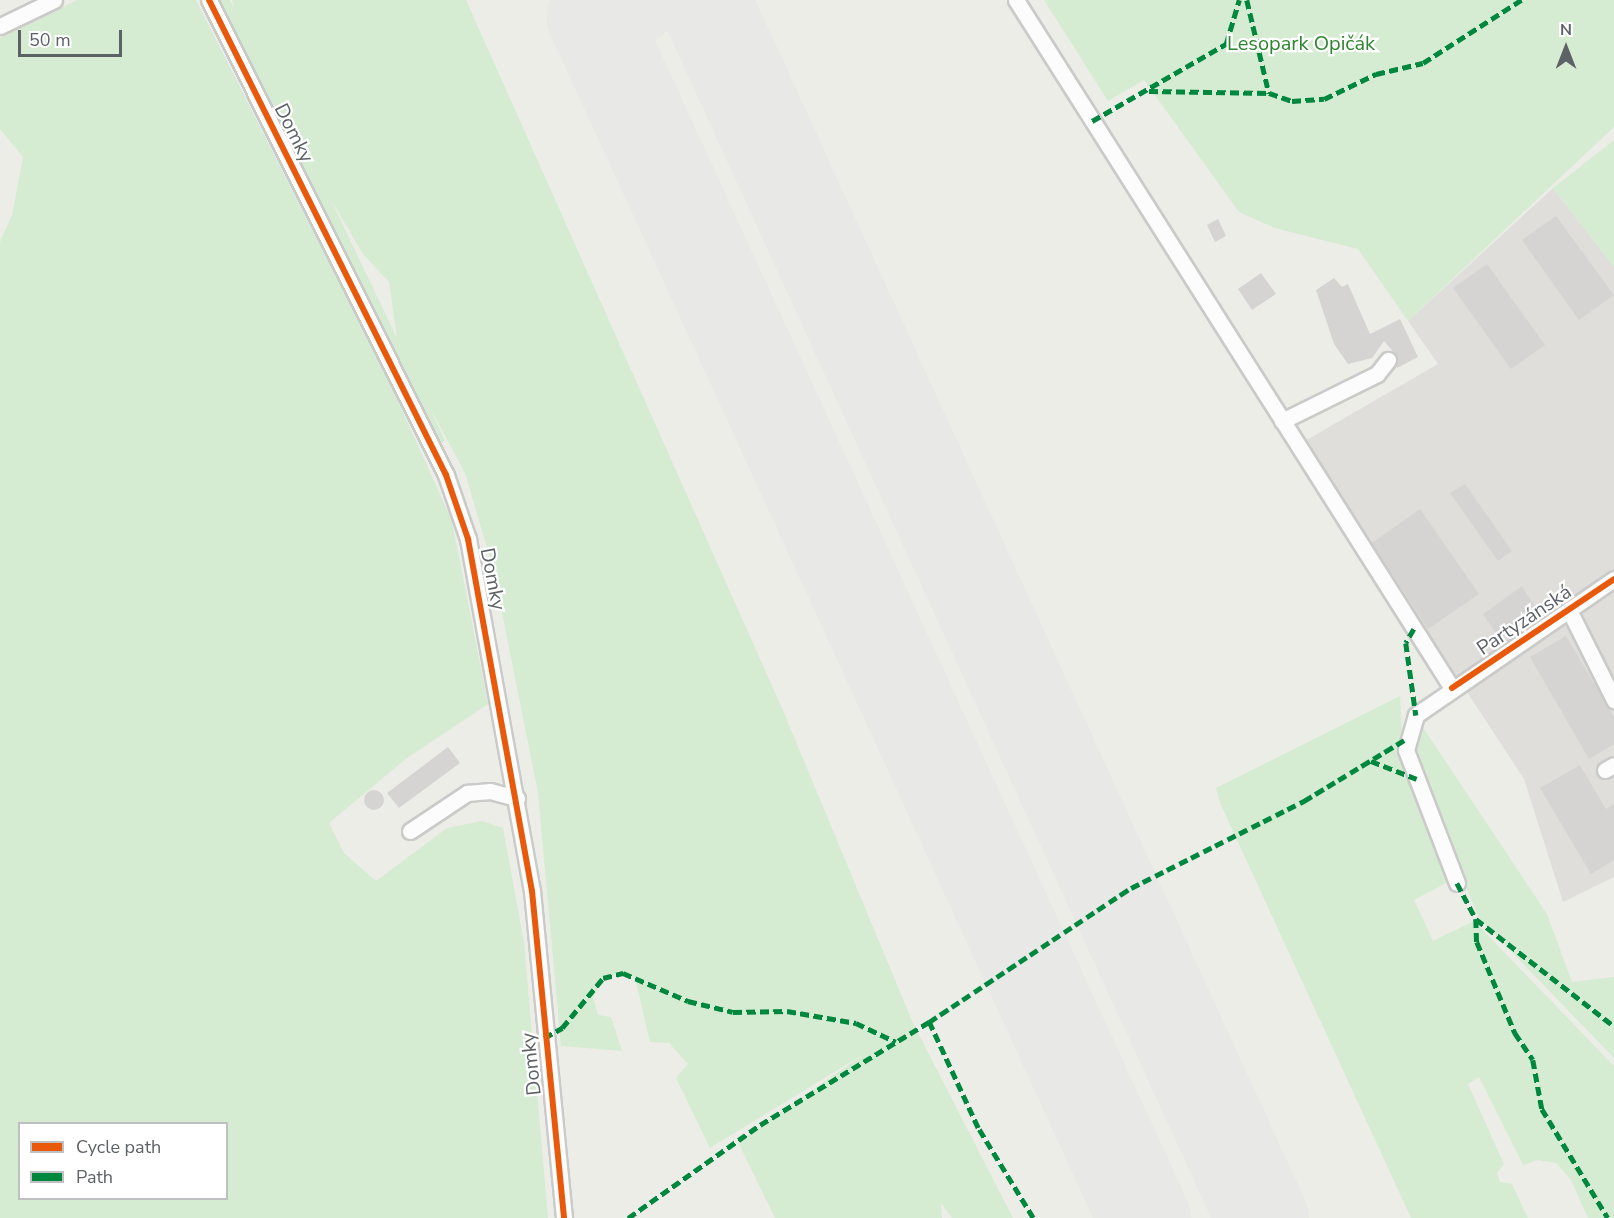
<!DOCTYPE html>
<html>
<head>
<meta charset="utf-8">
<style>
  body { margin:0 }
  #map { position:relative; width:1614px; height:1218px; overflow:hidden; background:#edede8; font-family:"Nunito Sans",sans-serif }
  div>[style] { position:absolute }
  .industrial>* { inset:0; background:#e0dedb }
  .green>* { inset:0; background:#d5ebd2 }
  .runway>* { height:93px; margin:-46.5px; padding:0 46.5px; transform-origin:46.5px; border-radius:46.5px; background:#e8e8e6 }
  .building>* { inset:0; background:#d5d4d2 }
  .round { border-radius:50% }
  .roads { filter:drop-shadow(2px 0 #cacac9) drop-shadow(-2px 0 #cacac9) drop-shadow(0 2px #cacac9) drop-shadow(0 -2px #cacac9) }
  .minor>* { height:15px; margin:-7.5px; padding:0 7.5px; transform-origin:7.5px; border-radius:7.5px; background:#fcfcfc }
  .quiet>* { height:4.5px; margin-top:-2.25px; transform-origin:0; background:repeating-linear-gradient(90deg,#00873e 0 9px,transparent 0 13.5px) }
  .cycleway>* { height:6px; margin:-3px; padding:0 3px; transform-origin:3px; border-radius:3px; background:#e8590c }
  span { translate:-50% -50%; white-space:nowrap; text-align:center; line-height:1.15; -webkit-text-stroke:4.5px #fff; paint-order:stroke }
  .park-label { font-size:20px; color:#2f8430 }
  .street-label { font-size:20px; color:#5d6267 }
  .legend { position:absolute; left:18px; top:1122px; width:210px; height:78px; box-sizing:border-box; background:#fff; border:2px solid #bec0c2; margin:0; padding:8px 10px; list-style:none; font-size:18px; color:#5d6267 }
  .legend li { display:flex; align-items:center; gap:12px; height:30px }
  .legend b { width:30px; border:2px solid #bec0c2 }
  .north { position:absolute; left:1536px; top:18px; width:60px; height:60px; -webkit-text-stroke:4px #fff; paint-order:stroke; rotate:0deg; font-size:16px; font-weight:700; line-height:24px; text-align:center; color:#5d6267 }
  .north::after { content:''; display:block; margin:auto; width:21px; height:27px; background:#5d6267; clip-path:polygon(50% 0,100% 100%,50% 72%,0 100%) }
  .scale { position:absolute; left:18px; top:30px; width:104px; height:27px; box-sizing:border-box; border:3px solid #5d6267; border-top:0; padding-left:8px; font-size:18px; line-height:21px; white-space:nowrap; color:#5d6267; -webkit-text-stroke:4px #fff; paint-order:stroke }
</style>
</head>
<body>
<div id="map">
  <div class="industrial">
    <div style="clip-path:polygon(1553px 188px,1614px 267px,1614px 877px,1563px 902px,1524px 779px,1303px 442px,1438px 364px,1408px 321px)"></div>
  </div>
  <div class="green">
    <div style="clip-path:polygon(evenodd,77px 0,196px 0,389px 381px,452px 521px,488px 704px,407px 758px,329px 823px,344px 853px,376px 881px,447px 828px,482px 821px,503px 828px,524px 942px,548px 1218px,0 1218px,0 242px,12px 215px,23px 157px,0 129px,0 38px,77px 0,20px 1124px,226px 1124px,226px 1198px,20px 1198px,20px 1124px)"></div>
    <div style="clip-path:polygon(evenodd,216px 0,230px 0,234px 8px,232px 0,466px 0,782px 708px,913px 1023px,1013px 1218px,952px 1218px,941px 1203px,942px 1218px,775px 1218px,738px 1142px,867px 1052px,710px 1148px,676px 1078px,688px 1064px,669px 1043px,650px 1042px,635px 978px,623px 973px,605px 977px,593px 997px,598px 1015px,611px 1017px,622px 1051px,561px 1046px,538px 793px,493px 568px,465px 473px,430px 408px,445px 441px,439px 443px,216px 0,331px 200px,363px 254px,389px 282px,397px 338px,331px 200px)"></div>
    <div style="clip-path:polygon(1044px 0,1614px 0,1614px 127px,1408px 321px,1358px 249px,1275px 228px,1239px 212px,1144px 80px,1108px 101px)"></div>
    <div style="clip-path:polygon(1614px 140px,1614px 267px,1553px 188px)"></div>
    <div style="clip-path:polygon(1400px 696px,1403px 755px,1448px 882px,1414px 900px,1433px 941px,1474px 921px,1614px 1066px,1614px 1218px,1588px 1218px,1571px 1180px,1556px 1163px,1538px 1160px,1523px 1165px,1479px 1077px,1468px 1084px,1504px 1164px,1497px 1173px,1500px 1182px,1512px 1184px,1528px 1218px,1411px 1218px,1220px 803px,1216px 788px)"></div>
    <div style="clip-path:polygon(1422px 726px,1547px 914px,1572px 982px,1614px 977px,1614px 1058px,1479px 918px,1413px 758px,1416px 729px)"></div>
  </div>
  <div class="runway">
    <div style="left:631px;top:0;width:42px;rotate:155.9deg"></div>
    <div style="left:593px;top:17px;width:1321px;rotate:65.36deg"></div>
    <div style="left:704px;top:0;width:1340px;rotate:65.39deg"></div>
  </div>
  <div class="building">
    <div style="clip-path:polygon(1556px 216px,1614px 295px,1579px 320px,1522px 240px)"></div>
    <div style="clip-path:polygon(1218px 219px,1226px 236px,1215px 242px,1207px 225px)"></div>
    <div style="clip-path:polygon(1487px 264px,1545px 345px,1511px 369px,1453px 288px)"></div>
    <div style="clip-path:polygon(1261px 273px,1276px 294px,1252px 310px,1238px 289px)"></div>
    <div style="clip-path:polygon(1334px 278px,1342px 287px,1348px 284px,1370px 334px,1400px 319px,1418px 357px,1397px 368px,1397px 356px,1384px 341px,1372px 358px,1348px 364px,1334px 344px,1316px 290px)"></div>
    <div style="clip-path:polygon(1465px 484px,1512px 551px,1498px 561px,1450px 493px)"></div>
    <div style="clip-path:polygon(1420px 509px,1479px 594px,1428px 629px,1372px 543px)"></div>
    <div style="clip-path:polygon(1522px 586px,1536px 608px,1497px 635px,1483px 614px)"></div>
    <div style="clip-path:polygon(1566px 636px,1614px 717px,1614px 744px,1589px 759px,1530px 657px)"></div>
    <div style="clip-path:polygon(448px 747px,460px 763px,399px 808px,387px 793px)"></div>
    <div style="clip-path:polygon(1580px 765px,1606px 809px,1614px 804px,1614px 860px,1591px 874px,1540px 788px)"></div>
    <div class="round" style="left:364px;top:790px;width:20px;height:20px"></div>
  </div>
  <div class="roads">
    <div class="minor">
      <div style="left:209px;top:0;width:531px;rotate:63.48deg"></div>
      <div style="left:446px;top:475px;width:68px;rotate:71deg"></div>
      <div style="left:468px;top:539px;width:358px;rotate:79.7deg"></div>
      <div style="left:532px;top:891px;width:329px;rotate:84.4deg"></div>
      <div style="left:1016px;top:0;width:815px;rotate:57.64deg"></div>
      <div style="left:0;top:26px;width:60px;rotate:-25.7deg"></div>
      <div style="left:1282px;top:421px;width:106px;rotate:-26.3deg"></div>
      <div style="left:1377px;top:374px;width:18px;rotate:-52deg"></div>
      <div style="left:1569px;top:610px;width:101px;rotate:63.4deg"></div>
      <div style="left:1605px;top:770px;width:10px;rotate:-29deg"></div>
      <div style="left:410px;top:831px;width:69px;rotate:-33.7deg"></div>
      <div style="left:467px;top:793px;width:23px;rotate:-5deg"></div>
      <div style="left:490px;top:791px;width:28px;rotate:15deg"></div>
      <div style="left:1457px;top:883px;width:142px;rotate:-111deg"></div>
      <div style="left:1406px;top:750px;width:36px;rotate:-74deg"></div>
      <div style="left:1416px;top:715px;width:240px;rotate:-34.5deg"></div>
    </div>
  </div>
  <div class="quiet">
    <div style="left:1247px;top:0;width:96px;rotate:76.7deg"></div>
    <div style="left:1269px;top:93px;width:24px;rotate:19deg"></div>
    <div style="left:1292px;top:101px;width:32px;rotate:-4deg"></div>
    <div style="left:1324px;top:99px;width:58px;rotate:-25.7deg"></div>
    <div style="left:1376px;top:74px;width:48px;rotate:-13.2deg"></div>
    <div style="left:1423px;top:63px;width:117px;rotate:-32.7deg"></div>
    <div style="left:1149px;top:91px;width:120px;rotate:1deg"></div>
    <div style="left:1092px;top:121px;width:155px;rotate:-29.9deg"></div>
    <div style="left:1226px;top:44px;width:46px;rotate:-73.5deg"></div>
    <div style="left:1414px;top:629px;width:16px;rotate:120deg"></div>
    <div style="left:1406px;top:643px;width:73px;rotate:82.1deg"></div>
    <div style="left:1371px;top:761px;width:49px;rotate:21.4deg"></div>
    <div style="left:1457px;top:883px;width:41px;rotate:62.2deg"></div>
    <div style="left:1476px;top:919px;width:175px;rotate:37.8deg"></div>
    <div style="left:1476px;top:919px;width:23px;rotate:88deg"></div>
    <div style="left:1477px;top:942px;width:99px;rotate:67.3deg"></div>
    <div style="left:1515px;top:1033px;width:32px;rotate:56deg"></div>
    <div style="left:1533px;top:1060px;width:50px;rotate:79.6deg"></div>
    <div style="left:1542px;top:1109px;width:127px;rotate:58.8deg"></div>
    <div style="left:544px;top:1038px;width:21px;rotate:-29deg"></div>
    <div style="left:562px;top:1028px;width:65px;rotate:-50.6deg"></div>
    <div style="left:603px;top:978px;width:21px;rotate:-14deg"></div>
    <div style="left:623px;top:973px;width:71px;rotate:23.3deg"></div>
    <div style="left:688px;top:1001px;width:46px;rotate:13.7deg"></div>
    <div style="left:733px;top:1012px;width:54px;rotate:-1.1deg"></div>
    <div style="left:787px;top:1011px;width:70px;rotate:9.9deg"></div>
    <div style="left:856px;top:1023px;width:44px;rotate:25.4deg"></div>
    <div style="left:628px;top:1218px;width:161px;rotate:-35.2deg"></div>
    <div style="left:760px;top:1125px;width:198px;rotate:-31.4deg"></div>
    <div style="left:1033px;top:1218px;width:105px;rotate:-121.4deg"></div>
    <div style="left:978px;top:1128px;width:117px;rotate:-114.8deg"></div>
    <div style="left:929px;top:1022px;width:242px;rotate:-33.6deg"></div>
    <div style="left:1131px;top:888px;width:194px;rotate:-26.7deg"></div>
    <div style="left:1304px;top:801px;width:119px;rotate:-31.3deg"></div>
  </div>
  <div class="cycleway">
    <div style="left:209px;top:0;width:531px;rotate:63.48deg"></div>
    <div style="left:446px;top:475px;width:68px;rotate:71deg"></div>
    <div style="left:468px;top:539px;width:358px;rotate:79.7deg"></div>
    <div style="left:532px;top:891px;width:329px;rotate:84.4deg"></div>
    <div style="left:1452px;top:688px;width:195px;rotate:-33.9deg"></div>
  </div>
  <div class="park-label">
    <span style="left:1301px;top:43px">Lesopark Opičák</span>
  </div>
  <div class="street-label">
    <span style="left:294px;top:133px;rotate:63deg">Domky</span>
    <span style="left:493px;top:579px;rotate:79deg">Domky</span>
    <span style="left:1524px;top:620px;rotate:-34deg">Partyzánská</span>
    <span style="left:531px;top:1064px;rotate:-96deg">Domky</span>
  </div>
  <ul class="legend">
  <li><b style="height:8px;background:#e8590c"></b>Cycle path</li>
  <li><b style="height:8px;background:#00873e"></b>Path</li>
  </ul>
  <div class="north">N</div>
  <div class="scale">50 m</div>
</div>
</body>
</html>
